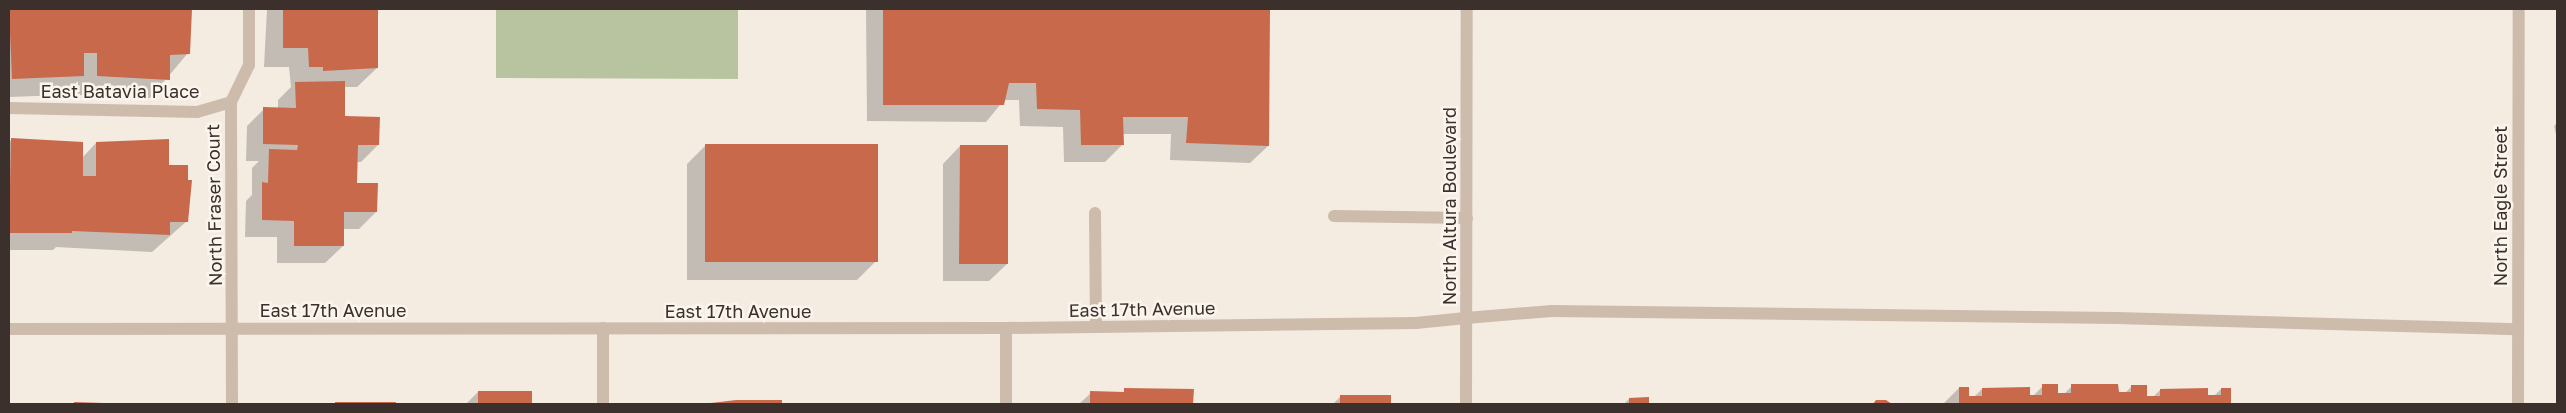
<!DOCTYPE html>
<html>
<head>
<meta charset="utf-8">
<style>
  body { margin:0 }
  #map { position:relative; width:2566px; height:413px; overflow:hidden; background:#f4ebe1; font-family:"Golos Text",sans-serif }
  div>[style] { position:absolute }
  .green>* { inset:0; background:#b8c4a0 }
  .shadow>* { inset:0; background:#0003 }
  .building>* { inset:0; background:#c8694b }
  .lane>* { height:12px; margin:-6px; padding:0 6px; transform-origin:6px; border-radius:6px; background:#cdbbac }
  .street>* { height:12px; margin:-6px; padding:0 6px; transform-origin:6px; border-radius:6px; background:#cdbbac }
  span { translate:-50% -50%; white-space:nowrap; text-align:center; line-height:1.15; -webkit-text-stroke:5px #fbf5ee; paint-order:stroke }
  .street-label { font-size:18px; color:#3b302b }
  .frame { position:absolute; inset:0; border:10px solid #3b302b; pointer-events:none }
</style>
</head>
<body>
<div id="map">
  <div class="green">
    <div style="clip-path:polygon(496px 9px,738px 9px,738px 79px,496px 78px)"></div>
  </div>
  <div class="shadow">
    <div style="clip-path:polygon(9px 9px,188px 9px,188px 53px,150px 98px,78px 95px,78px 81px,64px 95px,9px 97px)"></div>
    <div style="clip-path:polygon(267px 9px,376px 9px,377px 68px,357px 87px,344px 87px,343px 118px,378px 145px,361px 162px,356px 162px,356px 184px,376px 212px,359px 229px,343px 229px,343px 246px,325px 263px,277px 263px,277px 237px,245px 237px,246px 201px,252px 195px,252px 168px,259px 161px,246px 161px,247px 126px,264px 109px,278px 109px,278px 100px,291px 87px,289px 67px,264px 67px)"></div>
    <div style="clip-path:polygon(866px 9px,1269px 9px,1268px 146px,1250px 163px,1170px 160px,1171px 134px,1122px 134px,1122px 145px,1105px 162px,1064px 162px,1063px 127px,1020px 126px,1019px 100px,1004px 100px,986px 122px,867px 121px)"></div>
    <div style="clip-path:polygon(2557px 123px,2557px 139px,2554px 126px)"></div>
    <div style="clip-path:polygon(12px 139px,82px 158px,96px 143px,168px 166px,187px 221px,152px 252px,56px 247px,53px 250px,9px 250px,9px 142px)"></div>
    <div style="clip-path:polygon(706px 145px,876px 261px,857px 280px,687px 280px,687px 164px)"></div>
    <div style="clip-path:polygon(960px 146px,1007px 264px,989px 281px,943px 281px,943px 164px)"></div>
    <div style="clip-path:polygon(2043px 386px,2057px 394px,2064px 394px,2072px 386px,2118px 393px,2125px 393px,2132px 386px,2146px 397px,2153px 397px,2160px 390px,2213px 397px,2221px 389px,2230px 389px,2230px 404px,1943px 404px,1959px 388px,1968px 397px,1974px 397px,1982px 389px,2032px 397px)"></div>
    <div style="clip-path:polygon(1192px 390px,1192px 404px,1079px 404px,1091px 393px)"></div>
    <div style="clip-path:polygon(478px 392px,530px 392px,530px 404px,466px 404px)"></div>
    <div style="clip-path:polygon(1340px 397px,1390px 397px,1390px 404px,1333px 404px)"></div>
    <div style="clip-path:polygon(1648px 398px,1648px 404px,1624px 404px,1629px 399px)"></div>
    <div style="clip-path:polygon(781px 401px,781px 404px,703px 404px,704px 403px)"></div>
    <div style="clip-path:polygon(335px 403px,395px 403px,395px 404px,334px 404px)"></div>
  </div>
  <div class="building">
    <div style="clip-path:polygon(9px 9px,192px 9px,190px 54px,170px 55px,170px 80px,97px 76px,97px 53px,84px 53px,84px 76px,12px 79px)"></div>
    <div style="clip-path:polygon(883px 9px,1270px 9px,1269px 146px,1186px 143px,1188px 117px,1123px 117px,1124px 145px,1081px 145px,1080px 110px,1037px 109px,1036px 83px,1009px 83px,1004px 105px,883px 105px)"></div>
    <div style="clip-path:polygon(283px 10px,378px 10px,378px 68px,323px 71px,323px 67px,309px 67px,308px 48px,283px 48px)"></div>
    <div style="clip-path:polygon(345px 81px,345px 116px,380px 117px,379px 145px,358px 145px,357px 183px,378px 183px,377px 212px,344px 212px,344px 246px,294px 246px,294px 221px,262px 220px,262px 182px,268px 183px,269px 149px,297px 150px,298px 145px,263px 144px,263px 107px,296px 108px,295px 82px)"></div>
    <div style="clip-path:polygon(11px 138px,83px 142px,83px 176px,96px 176px,96px 142px,169px 139px,169px 165px,188px 165px,188px 180px,192px 180px,188px 222px,170px 222px,170px 235px,72px 231px,72px 233px,9px 233px)"></div>
    <div style="clip-path:polygon(705px 144px,878px 144px,878px 262px,705px 262px)"></div>
    <div style="clip-path:polygon(960px 145px,1008px 145px,1008px 264px,959px 264px)"></div>
    <div style="clip-path:polygon(2042px 384px,2058px 384px,2058px 393px,2071px 393px,2071px 384px,2118px 384px,2119px 392px,2131px 392px,2131px 385px,2147px 385px,2147px 396px,2160px 396px,2160px 389px,2208px 388px,2208px 395px,2221px 395px,2221px 388px,2231px 388px,2231px 404px,1959px 404px,1959px 387px,1969px 387px,1969px 396px,1982px 396px,1982px 388px,2030px 387px,2030px 395px,2042px 395px)"></div>
    <div style="clip-path:polygon(1124px 388px,1194px 389px,1193px 404px,1090px 404px,1090px 391px,1124px 392px)"></div>
    <div style="clip-path:polygon(478px 391px,532px 391px,532px 404px,478px 404px)"></div>
    <div style="clip-path:polygon(1340px 395px,1391px 395px,1391px 404px,1340px 404px)"></div>
    <div style="clip-path:polygon(1649px 397px,1649px 404px,1629px 404px,1629px 398px)"></div>
    <div style="clip-path:polygon(736px 400px,782px 400px,782px 404px,703px 404px)"></div>
    <div style="clip-path:polygon(1876px 400px,1886px 400px,1892px 404px,1873px 404px)"></div>
    <div style="clip-path:polygon(74px 402px,104px 403px,104px 404px,74px 404px)"></div>
    <div style="clip-path:polygon(335px 402px,396px 402px,396px 404px,335px 404px)"></div>
  </div>
  <div class="lane">
    <div style="left:1095px;top:213px;width:114px;rotate:89.5deg"></div>
    <div style="left:1334px;top:216px;width:133px;rotate:0.9deg"></div>
    <div style="left:1466px;top:318px;width:86px;rotate:-4.7deg"></div>
    <div style="left:1552px;top:311px;width:564px;rotate:0.71deg"></div>
    <div style="left:2116px;top:318px;width:401px;rotate:1.6deg"></div>
  </div>
  <div class="street">
    <div style="left:9px;top:108px;width:188px;rotate:1.2deg"></div>
    <div style="left:197px;top:112px;width:35px;rotate:-16deg"></div>
    <div style="left:603px;top:328px;width:76px;rotate:90deg"></div>
    <div style="left:1006px;top:328px;width:76px;rotate:90deg"></div>
    <div style="left:9px;top:329px;width:997px;rotate:-0.06deg"></div>
    <div style="left:1006px;top:328px;width:410px;rotate:-0.7deg"></div>
    <div style="left:1416px;top:323px;width:50px;rotate:-5.7deg"></div>
    <div style="left:232px;top:404px;width:302px;rotate:-90.2deg"></div>
    <div style="left:231px;top:102px;width:41px;rotate:-64.1deg"></div>
    <div style="left:249px;top:65px;width:56px;rotate:-90deg"></div>
    <div style="left:1466px;top:404px;width:395px;rotate:-89.9deg"></div>
    <div style="left:2518px;top:404px;width:395px;rotate:-89.9deg"></div>
  </div>
  <div class="street-label">
    <span style="left:120px;top:91px">East Batavia Place</span>
    <span style="left:214px;top:205px;rotate:-91deg">North Fraser Court</span>
    <span style="left:1449px;top:206px;rotate:-90deg">North Altura Boulevard</span>
    <span style="left:2500px;top:206px;rotate:-90deg">North Eagle Street</span>
    <span style="left:1142px;top:309px;rotate:-1deg">East 17th Avenue</span>
    <span style="left:333px;top:310px">East 17th Avenue</span>
    <span style="left:738px;top:311px">East 17th Avenue</span>
  </div>
  <div class="frame"></div>
</div>
</body>
</html>
